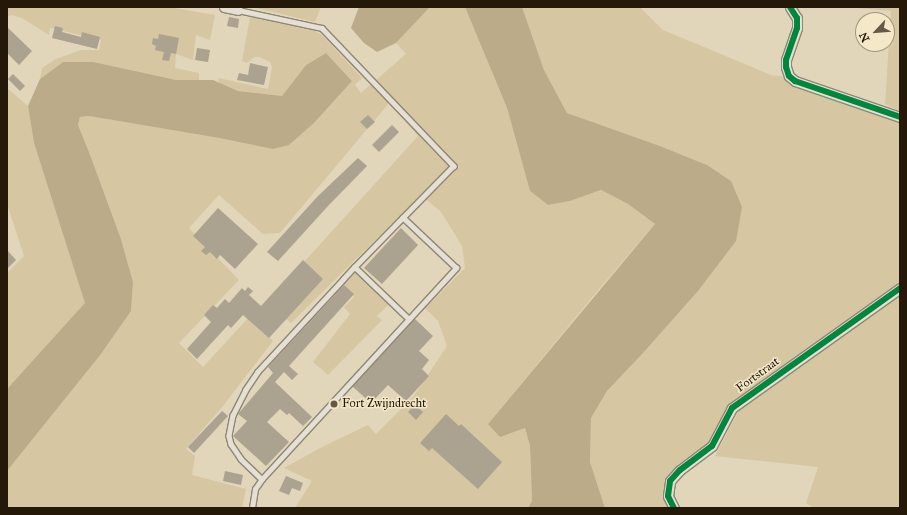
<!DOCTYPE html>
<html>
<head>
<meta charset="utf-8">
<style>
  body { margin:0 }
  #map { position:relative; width:907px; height:515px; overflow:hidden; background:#e1d6ba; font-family:"IM FELL Great Primer",serif }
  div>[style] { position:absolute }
  .green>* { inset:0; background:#d6c7a2 }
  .water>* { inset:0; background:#bbab89 }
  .building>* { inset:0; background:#aba290 }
  .roads { filter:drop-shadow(1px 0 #8e8775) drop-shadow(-1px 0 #8e8775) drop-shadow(0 1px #8e8775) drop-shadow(0 -1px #8e8775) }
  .lane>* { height:4.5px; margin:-2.25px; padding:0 2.25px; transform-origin:2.25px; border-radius:2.25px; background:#e5e0d3 }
  .street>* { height:9px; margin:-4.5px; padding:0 4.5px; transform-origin:4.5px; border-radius:4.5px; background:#e5e0d3 }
  .cycleway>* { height:6px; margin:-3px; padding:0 3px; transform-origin:3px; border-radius:3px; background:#00873e }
  .dots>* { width:11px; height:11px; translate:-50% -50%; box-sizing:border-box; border:2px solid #f5e8c8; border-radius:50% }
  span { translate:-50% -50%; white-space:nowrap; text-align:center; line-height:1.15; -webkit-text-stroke:3px #f5e8c8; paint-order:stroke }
  .street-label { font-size:12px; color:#241808 }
  .poi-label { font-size:12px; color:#241808 }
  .left { translate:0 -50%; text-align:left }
  .frame { position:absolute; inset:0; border:8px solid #241808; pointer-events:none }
  .north { position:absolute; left:855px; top:12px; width:40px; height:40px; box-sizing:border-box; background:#f5e8c8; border:1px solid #a1957b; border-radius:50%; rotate:244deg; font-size:11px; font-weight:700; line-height:16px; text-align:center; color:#241808 }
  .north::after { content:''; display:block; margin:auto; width:14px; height:18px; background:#665a46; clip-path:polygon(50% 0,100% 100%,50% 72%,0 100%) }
</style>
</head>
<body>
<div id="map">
  <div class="green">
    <div style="clip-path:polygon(7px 7px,169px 7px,215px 15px,210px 40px,196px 35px,193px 60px,176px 54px,175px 68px,199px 73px,199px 80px,176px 80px,63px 62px,40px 79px,42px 68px,56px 59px,81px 50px,99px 50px,101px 40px,50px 28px,49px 35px,22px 18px,12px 15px,7px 17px)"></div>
    <div style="clip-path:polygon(252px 7px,321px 7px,315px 22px)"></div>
    <div style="clip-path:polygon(430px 7px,465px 7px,507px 108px,530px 191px,548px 205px,570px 201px,601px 190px,628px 204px,655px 224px,599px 289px,488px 424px,525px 427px,530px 446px,532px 501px,528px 508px,295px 508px,312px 481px,284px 468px,320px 448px,368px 425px,376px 434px,413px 397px,447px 346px,438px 321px,425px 308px,465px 268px,462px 246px,441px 212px,421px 195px,291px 323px,267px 303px,418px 136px,389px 103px,280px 233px,263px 234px,219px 195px,189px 228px,239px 280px,179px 343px,203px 367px,250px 316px,273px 341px,223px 406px,186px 449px,195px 456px,192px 475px,246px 489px,242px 508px,7px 507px,7px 471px,101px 354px,131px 311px,133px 282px,121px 239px,89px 152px,78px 125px,80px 117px,89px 116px,219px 138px,273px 149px,289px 145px,314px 123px,352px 81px,326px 53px,306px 65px,282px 96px,238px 91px,219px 83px,218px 78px,268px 89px,272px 67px,270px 62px,259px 57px,255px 57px,247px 63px,242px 61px,250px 17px,306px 29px,307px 26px,322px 35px,362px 78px,355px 85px,361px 93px,406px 54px,396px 43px)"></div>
    <div style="clip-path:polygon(522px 7px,640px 7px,663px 30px,692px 42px,771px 75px,786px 77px,900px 121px,900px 284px,733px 402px,708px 446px,674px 470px,669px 478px,669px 508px,605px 508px,590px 462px,591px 418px,607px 391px,644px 352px,698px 291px,707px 165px,660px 146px,567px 113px,544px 70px)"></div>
    <div style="clip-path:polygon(847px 7px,900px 7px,900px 111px,885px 104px,891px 11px)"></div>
    <div style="clip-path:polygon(7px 88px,28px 106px,34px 143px,86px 303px,7px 389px,7px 273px,24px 256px,7px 204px)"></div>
    <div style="clip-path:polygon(353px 270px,389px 304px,377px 316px,382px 320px,328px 375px,313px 362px,350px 314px,344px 307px,354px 297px,341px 285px)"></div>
    <div style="clip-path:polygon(900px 295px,900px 508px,814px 508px,806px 503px,818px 467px,715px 456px,739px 410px,756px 395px,868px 319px)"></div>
  </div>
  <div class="water">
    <div style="clip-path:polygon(359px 7px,430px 7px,396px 43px,377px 52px,364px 43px,351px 28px)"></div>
    <div style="clip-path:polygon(465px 7px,522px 7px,544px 70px,567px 113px,660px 146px,707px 165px,731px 181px,742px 207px,736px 241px,698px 291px,644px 352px,607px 391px,591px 418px,590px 462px,605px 508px,528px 508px,532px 501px,530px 446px,525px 428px,500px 437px,488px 424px,655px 224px,628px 204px,601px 190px,570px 201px,548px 205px,530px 191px,507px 108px)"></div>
    <div style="clip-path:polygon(326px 53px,352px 81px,314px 123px,289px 145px,273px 149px,219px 138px,89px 116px,80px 117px,78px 125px,89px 152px,121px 239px,133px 282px,131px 311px,101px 354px,7px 471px,7px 389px,85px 303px,34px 143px,28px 106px,40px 79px,63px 62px,93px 62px,176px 80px,213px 80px,238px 91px,282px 96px,306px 65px)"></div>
  </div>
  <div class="building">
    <div style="clip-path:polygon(229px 17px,239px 19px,238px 28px,227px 26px)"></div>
    <div style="clip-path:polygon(55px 26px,63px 28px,62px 32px,81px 37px,82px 32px,100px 37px,97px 49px,52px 38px)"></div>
    <div style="clip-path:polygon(7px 27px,32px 51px,19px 65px,7px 53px)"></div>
    <div style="clip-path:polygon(159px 34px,179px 38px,176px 54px,171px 53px,169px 61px,162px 60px,164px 52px,155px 50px,156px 46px,152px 44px,153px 38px,158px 39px)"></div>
    <div style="clip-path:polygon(197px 48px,210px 50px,208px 62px,195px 60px)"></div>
    <div style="clip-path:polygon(250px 63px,268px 67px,264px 85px,237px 80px,239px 73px,248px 75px)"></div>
    <div style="clip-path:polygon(13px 74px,25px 86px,20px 91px,8px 79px)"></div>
    <div style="clip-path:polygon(368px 115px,375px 122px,367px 129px,360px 122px)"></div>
    <div style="clip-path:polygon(392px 125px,399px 132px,379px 152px,372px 145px)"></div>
    <div style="clip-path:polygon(358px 158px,367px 166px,328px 206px,278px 261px,267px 252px,318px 196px)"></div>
    <div style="clip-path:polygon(218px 208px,258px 244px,235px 269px,220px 255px,217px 259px,210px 252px,206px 255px,201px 251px,205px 247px,193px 236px)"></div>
    <div style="clip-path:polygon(401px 228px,418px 245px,382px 284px,364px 268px)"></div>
    <div style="clip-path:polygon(7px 250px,16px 260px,7px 269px)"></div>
    <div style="clip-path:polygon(303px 260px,323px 279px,269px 338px,243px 315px,231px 328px,228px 325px,197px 359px,187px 349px,211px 322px,204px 315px,213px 305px,217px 308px,225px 299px,229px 303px,242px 288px,245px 291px,248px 287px,253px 291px,249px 295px,261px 306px)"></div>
    <div style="clip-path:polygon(344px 285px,354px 294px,289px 366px,298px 374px,292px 380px,284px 372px,275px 382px,312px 417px,303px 426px,289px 413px,287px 415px,280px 409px,267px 422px,289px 442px,266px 466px,233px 436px,247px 421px,238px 414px,273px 373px,268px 367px)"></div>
    <div style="clip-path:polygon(415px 319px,433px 336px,419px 351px,429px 360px,422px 369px,429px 376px,406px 401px,388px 385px,371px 403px,352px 386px)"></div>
    <div style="clip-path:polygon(415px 405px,423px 412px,416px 420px,408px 412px)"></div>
    <div style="clip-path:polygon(222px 411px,228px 416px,194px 453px,188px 447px)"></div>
    <div style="clip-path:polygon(446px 414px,459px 426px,461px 424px,502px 462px,478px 489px,432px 448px,429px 451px,420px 443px)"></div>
    <div style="clip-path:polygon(225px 471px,243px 475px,241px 485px,223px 481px)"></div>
    <div style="clip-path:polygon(286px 476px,303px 483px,300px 491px,292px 488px,289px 495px,279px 491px)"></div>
  </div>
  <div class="roads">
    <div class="lane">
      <div style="left:238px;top:10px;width:86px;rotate:12.1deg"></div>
      <div style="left:322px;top:28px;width:191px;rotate:46.3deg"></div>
      <div style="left:454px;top:166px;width:73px;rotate:134.4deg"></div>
      <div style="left:403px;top:218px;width:69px;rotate:134.4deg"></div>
      <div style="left:355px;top:267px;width:16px;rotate:133deg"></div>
      <div style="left:344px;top:279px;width:127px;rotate:132.8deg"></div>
      <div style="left:258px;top:372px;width:22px;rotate:124deg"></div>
      <div style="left:246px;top:390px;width:28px;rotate:117deg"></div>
      <div style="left:233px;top:415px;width:21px;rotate:101deg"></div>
      <div style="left:229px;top:436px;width:8px;rotate:76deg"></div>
      <div style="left:231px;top:444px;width:18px;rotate:56deg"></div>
      <div style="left:241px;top:459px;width:29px;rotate:44deg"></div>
      <div style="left:262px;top:479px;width:287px;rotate:-47.4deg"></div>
      <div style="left:456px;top:268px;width:73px;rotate:-136.7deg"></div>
      <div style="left:355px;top:267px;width:75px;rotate:43.9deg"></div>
      <div style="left:252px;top:508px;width:19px;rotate:-81deg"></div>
      <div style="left:255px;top:489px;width:12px;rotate:-55deg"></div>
    </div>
    <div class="street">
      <div style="left:224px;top:7px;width:14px;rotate:12deg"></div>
      <div style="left:790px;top:7px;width:13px;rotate:58deg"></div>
      <div style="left:797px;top:18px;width:10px;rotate:90deg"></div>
      <div style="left:797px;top:28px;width:34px;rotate:109deg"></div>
      <div style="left:786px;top:60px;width:7px;rotate:90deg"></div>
      <div style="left:786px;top:67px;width:9px;rotate:72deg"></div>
      <div style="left:789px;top:76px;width:8px;rotate:40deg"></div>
      <div style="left:795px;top:81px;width:111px;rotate:18.9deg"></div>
      <div style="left:674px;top:508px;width:13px;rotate:-117deg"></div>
      <div style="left:668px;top:496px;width:15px;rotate:-82deg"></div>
      <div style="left:670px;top:481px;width:15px;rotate:-48deg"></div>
      <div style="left:680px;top:470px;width:40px;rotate:-37deg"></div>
      <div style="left:712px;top:446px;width:43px;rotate:-62.2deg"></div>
      <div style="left:732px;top:408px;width:206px;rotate:-35.5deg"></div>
    </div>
  </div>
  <div class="cycleway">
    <div style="left:790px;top:7px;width:13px;rotate:58deg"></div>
    <div style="left:797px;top:18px;width:10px;rotate:90deg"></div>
    <div style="left:797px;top:28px;width:34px;rotate:109deg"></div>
    <div style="left:786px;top:60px;width:7px;rotate:90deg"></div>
    <div style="left:786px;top:67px;width:9px;rotate:72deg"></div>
    <div style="left:789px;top:76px;width:8px;rotate:40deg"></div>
    <div style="left:795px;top:81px;width:111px;rotate:18.9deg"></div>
    <div style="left:674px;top:508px;width:13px;rotate:-117deg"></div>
    <div style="left:668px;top:496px;width:15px;rotate:-82deg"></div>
    <div style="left:670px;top:481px;width:15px;rotate:-48deg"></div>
    <div style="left:680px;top:470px;width:40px;rotate:-37deg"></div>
    <div style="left:712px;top:446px;width:43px;rotate:-62.2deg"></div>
    <div style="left:732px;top:408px;width:206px;rotate:-35.5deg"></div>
  </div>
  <div class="dots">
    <div style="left:334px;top:404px;background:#665a46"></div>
  </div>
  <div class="street-label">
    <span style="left:758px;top:375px;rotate:-36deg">Fortstraat</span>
  </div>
  <div class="poi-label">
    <span class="left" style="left:342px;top:404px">Fort Zwijndrecht</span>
  </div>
  <div class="frame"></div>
  <div class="north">N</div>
</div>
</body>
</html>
